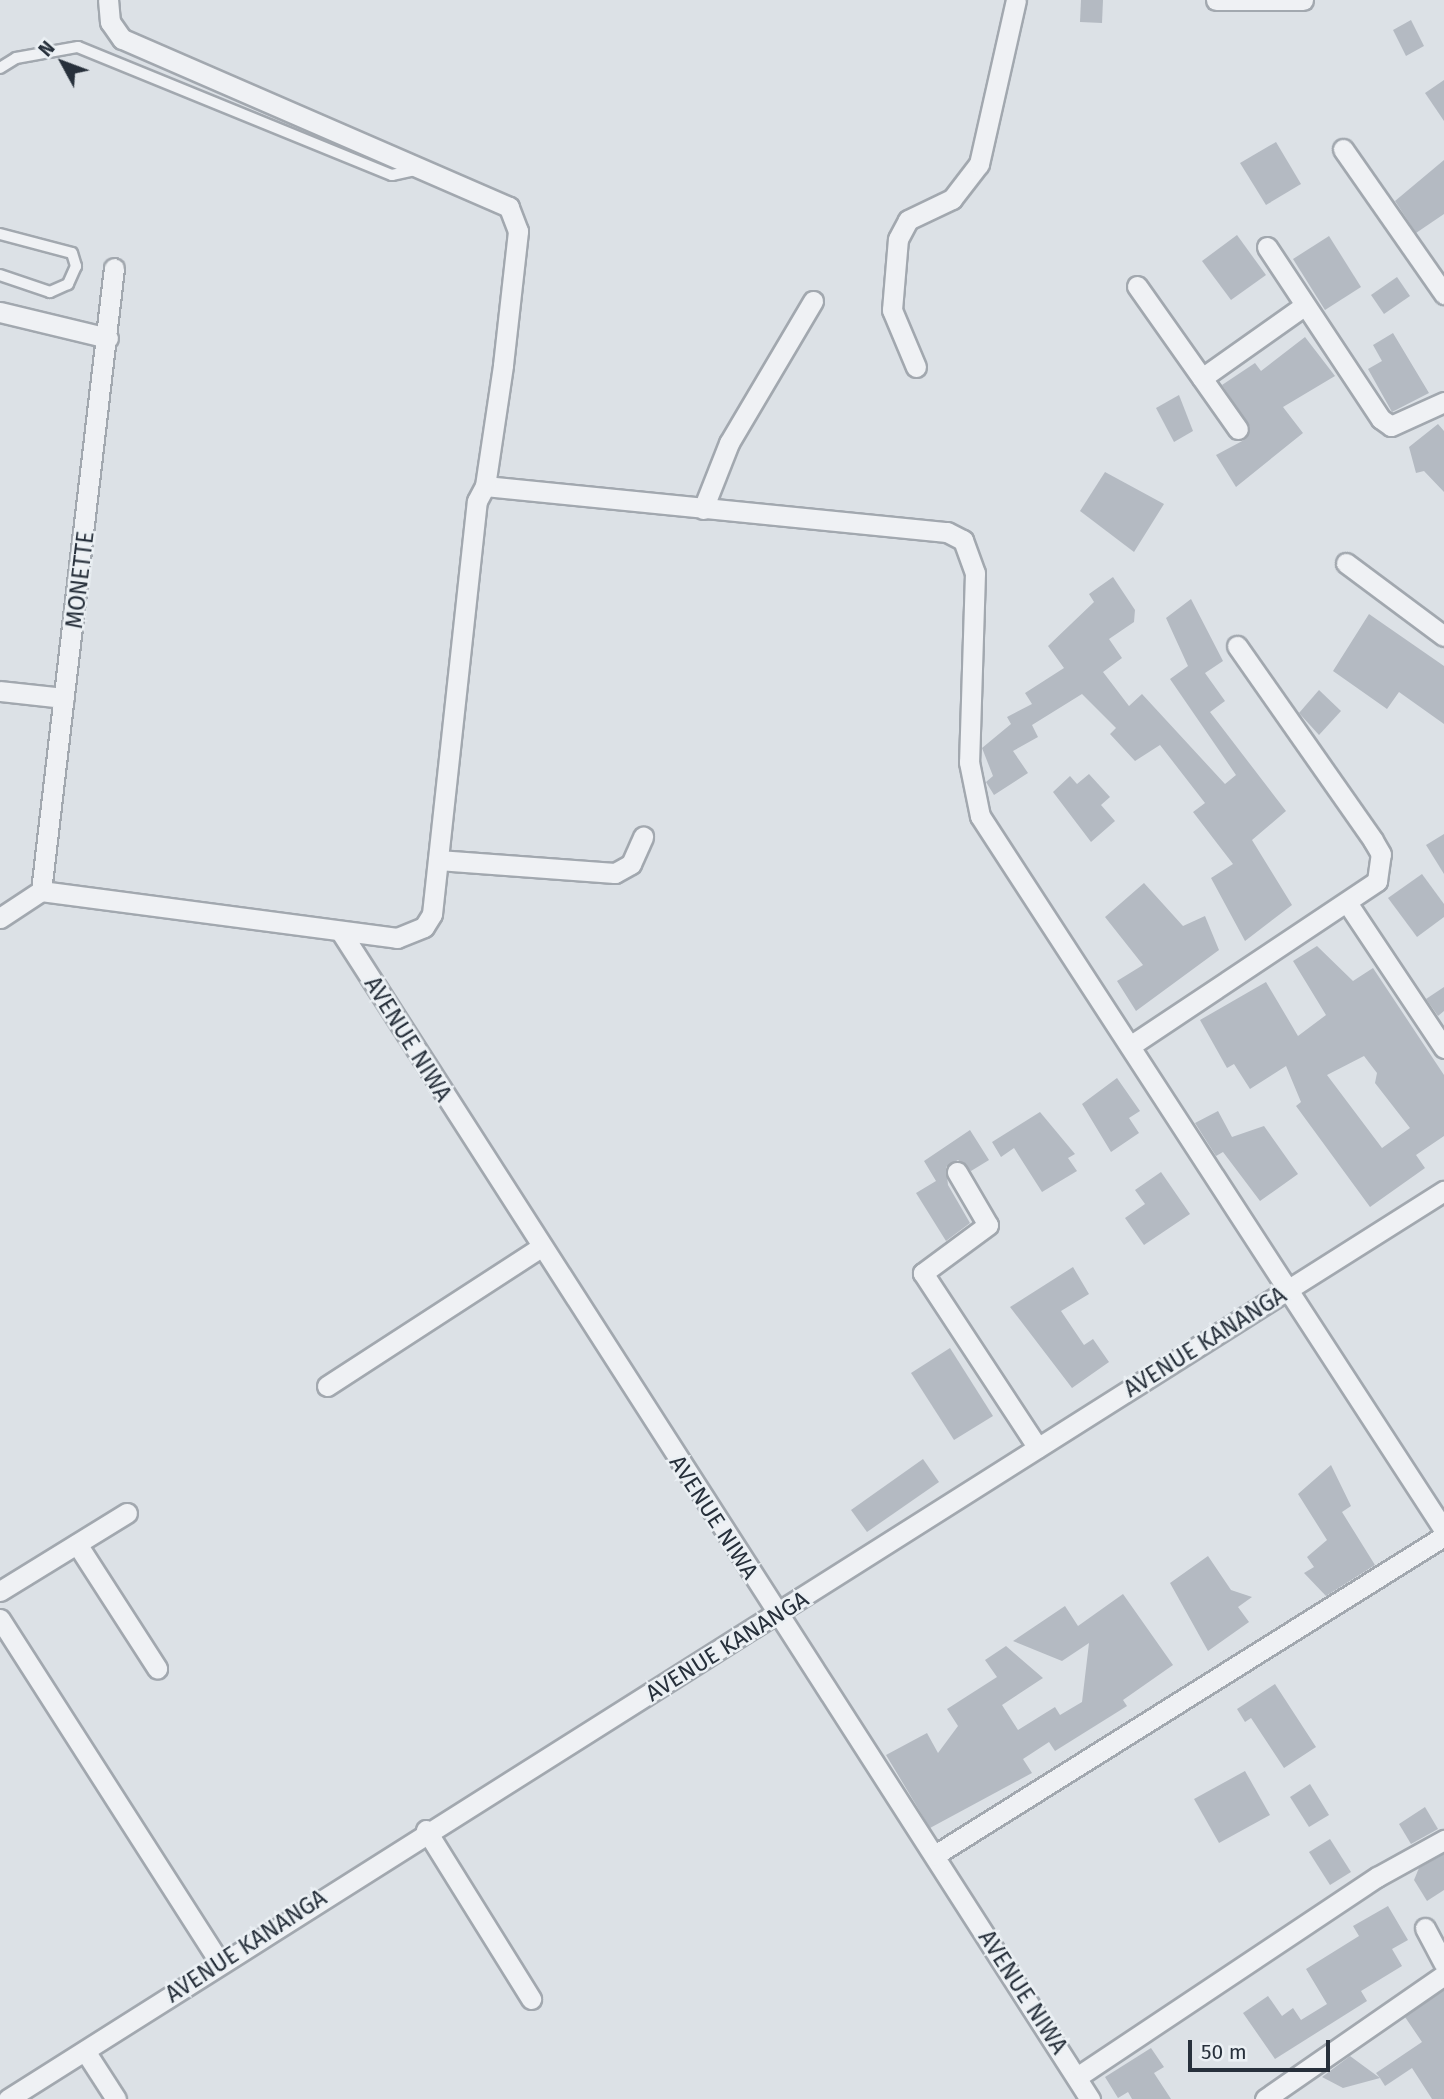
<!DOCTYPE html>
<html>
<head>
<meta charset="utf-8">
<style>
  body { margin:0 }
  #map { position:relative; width:1444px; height:2099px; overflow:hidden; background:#dce1e6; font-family:"Fira Sans",sans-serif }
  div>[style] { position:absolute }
  .building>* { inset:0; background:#b4bac2 }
  .roads { filter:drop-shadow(2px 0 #a2a8af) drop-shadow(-2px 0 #a2a8af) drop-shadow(0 2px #a2a8af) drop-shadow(0 -2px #a2a8af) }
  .service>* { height:10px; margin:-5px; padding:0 5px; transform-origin:5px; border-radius:5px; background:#eff1f4 }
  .minor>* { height:19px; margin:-9.5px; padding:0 9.5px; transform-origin:9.5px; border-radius:9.5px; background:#eff1f4 }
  span { translate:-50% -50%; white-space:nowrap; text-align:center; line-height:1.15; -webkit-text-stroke:5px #ebf0f4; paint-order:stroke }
  .street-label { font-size:23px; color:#27303b }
  .north { position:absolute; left:28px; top:28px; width:70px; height:70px; -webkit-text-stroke:5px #ebf0f4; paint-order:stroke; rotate:311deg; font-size:19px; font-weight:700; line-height:28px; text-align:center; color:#27303b }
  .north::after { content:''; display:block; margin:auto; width:24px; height:32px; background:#27303b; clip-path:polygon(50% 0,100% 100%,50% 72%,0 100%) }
  .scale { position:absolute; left:1188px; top:2040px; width:142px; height:32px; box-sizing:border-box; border:4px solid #27303b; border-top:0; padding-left:9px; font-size:21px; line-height:24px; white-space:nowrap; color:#27303b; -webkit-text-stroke:5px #ebf0f4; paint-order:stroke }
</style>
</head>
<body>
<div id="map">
  <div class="building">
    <div style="clip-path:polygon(1081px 0,1103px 0,1102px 23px,1080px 22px)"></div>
    <div style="clip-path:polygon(1411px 20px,1424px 46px,1406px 56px,1393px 30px)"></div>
    <div style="clip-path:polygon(1444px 80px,1444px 121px,1425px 93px)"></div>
    <div style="clip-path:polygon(1276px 142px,1301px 184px,1266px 205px,1240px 163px)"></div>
    <div style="clip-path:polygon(1444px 160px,1444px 214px,1416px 233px,1395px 201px)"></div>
    <div style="clip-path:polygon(1237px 235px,1266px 275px,1231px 300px,1202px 261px)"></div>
    <div style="clip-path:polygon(1329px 236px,1361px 287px,1325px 310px,1293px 259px)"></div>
    <div style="clip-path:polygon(1397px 277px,1410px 296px,1384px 314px,1371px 295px)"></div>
    <div style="clip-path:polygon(1393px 333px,1429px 393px,1392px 412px,1368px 369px,1382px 361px,1373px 345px)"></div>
    <div style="clip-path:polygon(1305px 337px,1335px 376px,1283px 407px,1303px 433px,1236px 487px,1216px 455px,1246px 439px,1250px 427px,1222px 385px,1255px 363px,1261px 371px)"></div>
    <div style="clip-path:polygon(1179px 395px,1193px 431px,1174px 442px,1156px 408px)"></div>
    <div style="clip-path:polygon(1438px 424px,1444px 431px,1444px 492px,1424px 471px,1416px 473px,1409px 447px)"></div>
    <div style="clip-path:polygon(1105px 472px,1164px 504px,1134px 552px,1080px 511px)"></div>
    <div style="clip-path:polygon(1113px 577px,1135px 610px,1134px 622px,1109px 639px,1122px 658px,1103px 672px,1129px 706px,1142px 694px,1225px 784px,1236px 775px,1170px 679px,1188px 666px,1166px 618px,1191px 599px,1223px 661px,1205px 673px,1225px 701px,1210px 712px,1286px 811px,1252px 840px,1292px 905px,1245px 941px,1211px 878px,1233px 864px,1193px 812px,1205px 803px,1160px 745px,1135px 761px,1110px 734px,1116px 728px,1082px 694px,1032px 725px,1038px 737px,1013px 751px,1028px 773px,994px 795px,986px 782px,993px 776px,982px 748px,1011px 724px,1007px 717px,1032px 704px,1025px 693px,1064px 668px,1048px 646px,1094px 602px,1089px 594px)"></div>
    <div style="clip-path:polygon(1369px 614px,1444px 666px,1444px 724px,1399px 692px,1387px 709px,1333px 671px)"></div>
    <div style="clip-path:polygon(1319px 690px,1341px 711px,1319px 735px,1299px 713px)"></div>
    <div style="clip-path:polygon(1089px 774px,1110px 797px,1101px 805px,1115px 821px,1091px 842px,1053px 792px,1070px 776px,1077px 784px)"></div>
    <div style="clip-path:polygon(1444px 834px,1444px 874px,1426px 845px)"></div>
    <div style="clip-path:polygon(1422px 874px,1444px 904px,1444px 917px,1417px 937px,1388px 898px)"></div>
    <div style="clip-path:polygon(1144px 883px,1183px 926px,1205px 916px,1219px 950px,1136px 1011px,1117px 981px,1143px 965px,1105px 917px)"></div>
    <div style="clip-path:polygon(evenodd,1317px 946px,1353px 981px,1373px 968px,1444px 1075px,1444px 1136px,1416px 1155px,1425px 1168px,1370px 1207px,1296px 1106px,1301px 1102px,1286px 1066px,1250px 1089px,1234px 1064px,1227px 1068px,1200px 1020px,1266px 982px,1298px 1036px,1326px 1015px,1293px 961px,1317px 946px,1364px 1056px,1377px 1073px,1375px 1083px,1410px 1128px,1382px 1148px,1327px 1075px,1364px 1056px)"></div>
    <div style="clip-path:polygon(1444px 987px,1444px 1011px,1438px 1016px,1426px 999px)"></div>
    <div style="clip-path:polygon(1117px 1078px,1140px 1111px,1129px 1118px,1139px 1133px,1111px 1152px,1082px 1104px)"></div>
    <div style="clip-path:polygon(1218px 1111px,1232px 1137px,1264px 1126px,1298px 1174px,1260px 1201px,1223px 1152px,1216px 1156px,1195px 1123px)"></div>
    <div style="clip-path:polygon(1040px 1112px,1075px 1154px,1068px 1158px,1077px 1171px,1042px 1192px,1014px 1148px,1001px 1157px,992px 1142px)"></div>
    <div style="clip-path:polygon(970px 1130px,989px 1160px,971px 1171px,958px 1160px,946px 1167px,948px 1185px,970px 1223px,946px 1241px,916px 1193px,936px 1181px,924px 1161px)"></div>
    <div style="clip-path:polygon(1161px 1172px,1190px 1214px,1144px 1245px,1125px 1218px,1145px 1204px,1135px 1190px)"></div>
    <div style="clip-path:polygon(1073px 1267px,1089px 1294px,1061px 1311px,1084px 1345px,1093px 1339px,1109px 1362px,1072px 1388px,1010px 1307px)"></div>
    <div style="clip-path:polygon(950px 1348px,993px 1416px,954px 1440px,911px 1373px)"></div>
    <div style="clip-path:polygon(923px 1459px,939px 1482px,867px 1532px,851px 1510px)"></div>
    <div style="clip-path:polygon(1331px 1465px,1351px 1506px,1342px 1512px,1375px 1565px,1326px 1596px,1304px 1573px,1314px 1567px,1307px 1557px,1327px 1540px,1298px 1494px)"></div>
    <div style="clip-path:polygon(1208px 1556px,1231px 1590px,1252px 1597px,1238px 1607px,1249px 1622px,1208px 1651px,1170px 1583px)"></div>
    <div style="clip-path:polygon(1123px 1594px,1173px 1665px,1123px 1700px,1127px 1706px,1055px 1751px,1049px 1742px,1023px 1759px,1032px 1773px,930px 1828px,886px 1755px,927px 1733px,938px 1753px,958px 1726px,947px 1709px,997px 1677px,985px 1660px,1006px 1646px,1043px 1678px,1002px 1705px,1018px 1730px,1055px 1707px,1060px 1715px,1082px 1702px,1089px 1643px,1062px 1661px,1013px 1641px,1065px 1606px,1078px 1626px)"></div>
    <div style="clip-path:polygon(1275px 1684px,1316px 1747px,1284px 1768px,1251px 1718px,1245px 1722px,1237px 1709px)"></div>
    <div style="clip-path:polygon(1245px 1771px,1270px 1815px,1219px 1843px,1194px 1799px)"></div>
    <div style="clip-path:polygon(1310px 1784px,1329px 1815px,1309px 1827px,1290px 1797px)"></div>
    <div style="clip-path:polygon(1425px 1807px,1438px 1829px,1411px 1844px,1399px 1824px)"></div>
    <div style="clip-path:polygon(1330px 1839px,1351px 1872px,1330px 1885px,1309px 1852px)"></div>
    <div style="clip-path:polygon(1444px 1854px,1444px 1890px,1427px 1901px,1414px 1880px,1419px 1868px)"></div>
    <div style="clip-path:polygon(1388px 1906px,1408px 1940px,1392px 1949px,1402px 1966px,1361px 1991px,1367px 2001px,1275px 2059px,1243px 2013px,1268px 1996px,1282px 2016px,1293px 2008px,1301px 2020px,1327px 2004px,1306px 1969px,1359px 1936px,1353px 1926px)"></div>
    <div style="clip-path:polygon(1444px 1990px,1444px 2099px,1432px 2099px,1412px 2068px,1385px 2086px,1380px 2078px,1343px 2088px,1322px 2077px,1350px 2056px,1380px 2078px,1376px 2073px,1422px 2042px,1405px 2017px)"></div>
    <div style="clip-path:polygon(1151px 2048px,1164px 2067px,1154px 2073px,1171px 2099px,1132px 2099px,1128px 2092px,1118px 2098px,1105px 2077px)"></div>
  </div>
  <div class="roads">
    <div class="service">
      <div style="left:0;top:68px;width:19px;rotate:-32deg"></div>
      <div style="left:16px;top:58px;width:63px;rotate:-10.1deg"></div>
      <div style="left:78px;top:47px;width:339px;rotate:22.2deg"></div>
      <div style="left:392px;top:175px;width:29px;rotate:-12deg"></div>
      <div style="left:0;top:234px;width:74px;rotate:14.8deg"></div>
      <div style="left:72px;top:253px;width:14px;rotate:73deg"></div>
      <div style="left:76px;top:266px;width:20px;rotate:114deg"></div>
      <div style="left:68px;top:284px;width:20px;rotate:156deg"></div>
      <div style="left:50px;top:292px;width:53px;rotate:-161.2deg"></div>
    </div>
    <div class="minor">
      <div style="left:1216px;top:0;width:87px"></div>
      <div style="left:1343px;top:149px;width:177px;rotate:55.1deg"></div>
      <div style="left:1267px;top:247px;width:206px;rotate:56.5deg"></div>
      <div style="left:1381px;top:419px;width:12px;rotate:35deg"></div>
      <div style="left:1391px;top:426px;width:58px;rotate:-24.4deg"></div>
      <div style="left:1137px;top:286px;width:175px;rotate:54.8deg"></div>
      <div style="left:0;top:312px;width:111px;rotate:13.5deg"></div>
      <div style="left:916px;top:367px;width:62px;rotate:-112.8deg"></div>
      <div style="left:892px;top:310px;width:71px;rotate:-85.2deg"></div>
      <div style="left:898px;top:239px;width:21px;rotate:-62deg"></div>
      <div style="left:908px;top:220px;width:49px;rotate:-25.5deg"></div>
      <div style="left:952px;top:199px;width:44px;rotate:-52.4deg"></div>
      <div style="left:979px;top:164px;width:168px;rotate:-77.3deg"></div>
      <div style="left:1202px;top:378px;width:126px;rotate:-35.3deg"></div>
      <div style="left:485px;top:486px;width:464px;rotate:5.7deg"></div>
      <div style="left:947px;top:532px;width:18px;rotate:27deg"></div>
      <div style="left:963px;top:540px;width:35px;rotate:70deg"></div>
      <div style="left:975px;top:573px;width:189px;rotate:91.8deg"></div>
      <div style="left:969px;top:762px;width:55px;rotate:78.5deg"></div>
      <div style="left:980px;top:816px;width:852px;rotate:56.98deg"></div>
      <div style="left:703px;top:509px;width:71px;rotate:-68.5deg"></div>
      <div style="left:729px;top:443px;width:165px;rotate:-59.4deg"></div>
      <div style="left:1346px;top:563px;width:122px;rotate:36.7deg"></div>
      <div style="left:0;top:691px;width:64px;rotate:6.2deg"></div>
      <div style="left:438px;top:860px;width:177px;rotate:4.2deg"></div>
      <div style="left:615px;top:873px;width:18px;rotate:-29deg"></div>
      <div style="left:631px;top:864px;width:30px;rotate:-66deg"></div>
      <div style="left:41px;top:891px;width:627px;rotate:-83.32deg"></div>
      <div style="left:1348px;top:904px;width:173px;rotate:56.3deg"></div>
      <div style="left:0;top:918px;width:49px;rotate:-33.4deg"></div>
      <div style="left:41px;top:891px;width:359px;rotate:7.5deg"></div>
      <div style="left:397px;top:938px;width:29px;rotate:-22deg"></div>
      <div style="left:424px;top:927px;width:15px;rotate:-58deg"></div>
      <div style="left:432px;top:914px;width:415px;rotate:-83.8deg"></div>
      <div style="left:477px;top:501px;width:17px;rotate:-62deg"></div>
      <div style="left:485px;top:486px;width:122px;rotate:-81.5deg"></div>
      <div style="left:503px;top:365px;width:135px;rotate:-83.6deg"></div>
      <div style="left:518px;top:231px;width:26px;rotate:-111deg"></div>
      <div style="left:509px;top:207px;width:422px;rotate:-156.5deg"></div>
      <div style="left:122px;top:39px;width:21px;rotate:-125deg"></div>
      <div style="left:110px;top:22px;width:22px;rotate:-95deg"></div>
      <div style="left:341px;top:932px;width:1387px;rotate:57.31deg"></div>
      <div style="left:1130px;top:1046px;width:297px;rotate:-33.7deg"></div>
      <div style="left:1377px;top:881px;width:27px;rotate:-82deg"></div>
      <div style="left:1381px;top:854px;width:16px;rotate:-120deg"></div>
      <div style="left:1373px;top:840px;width:237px;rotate:-125deg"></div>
      <div style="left:957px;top:1172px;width:61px;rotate:59.7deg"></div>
      <div style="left:988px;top:1225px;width:81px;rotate:143.6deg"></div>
      <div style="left:923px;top:1273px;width:209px;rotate:56.7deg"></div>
      <div style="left:327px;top:1386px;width:255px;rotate:-33deg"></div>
      <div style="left:77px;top:1544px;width:148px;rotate:57.2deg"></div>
      <div style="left:0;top:1591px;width:149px;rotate:-31.6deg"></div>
      <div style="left:0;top:1619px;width:408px;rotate:57.4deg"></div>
      <div style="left:426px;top:1830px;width:199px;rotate:58.1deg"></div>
      <div style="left:935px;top:1855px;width:601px;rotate:-32.08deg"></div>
      <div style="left:1425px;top:1928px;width:40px;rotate:62deg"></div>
      <div style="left:85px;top:2051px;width:57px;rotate:57.1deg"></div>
      <div style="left:1077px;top:2077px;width:361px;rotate:-33.7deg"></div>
      <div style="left:1377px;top:1877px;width:77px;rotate:-28.9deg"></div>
      <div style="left:8px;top:2099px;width:1699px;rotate:-32.31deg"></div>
      <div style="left:1265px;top:2099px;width:218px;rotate:-34.7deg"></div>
    </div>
  </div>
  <div class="street-label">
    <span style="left:80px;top:580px;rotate:-83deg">MONETTE</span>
    <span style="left:408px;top:1039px;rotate:58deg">AVENUE NIWA</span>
    <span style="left:1205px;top:1342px;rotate:-32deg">AVENUE KANANGA</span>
    <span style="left:714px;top:1517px;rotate:57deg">AVENUE NIWA</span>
    <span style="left:727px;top:1646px;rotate:-32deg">AVENUE KANANGA</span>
    <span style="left:246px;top:1946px;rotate:-33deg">AVENUE KANANGA</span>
    <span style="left:1023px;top:1992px;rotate:57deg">AVENUE NIWA</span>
  </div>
  <div class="north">N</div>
  <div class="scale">50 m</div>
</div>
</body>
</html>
